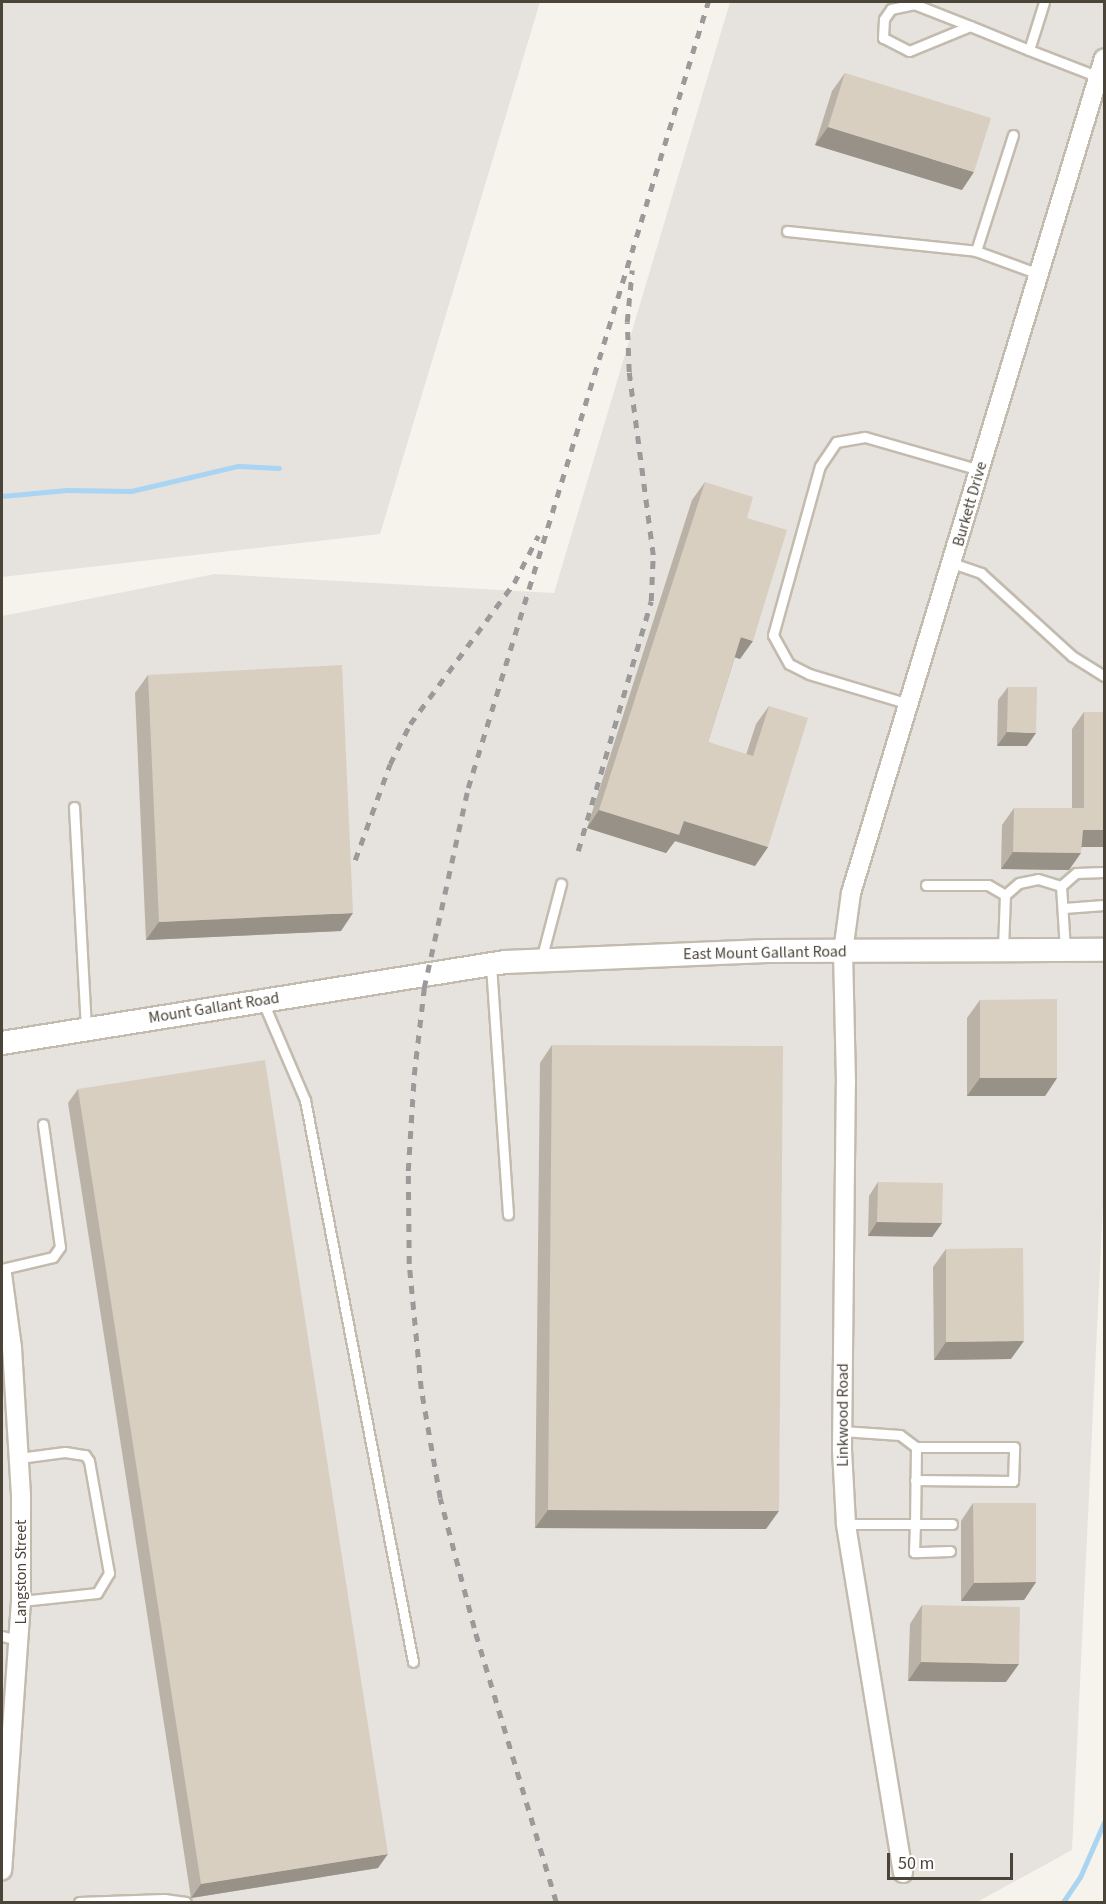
<!DOCTYPE html>
<html>
<head>
<meta charset="utf-8">
<style>
  body { margin:0 }
  #map { position:relative; width:1106px; height:1904px; overflow:hidden; background:#f6f3ec; font-family:"Source Sans 3",sans-serif }
  div>[style] { position:absolute }
  .industrial>* { inset:0; background:#e6e2dd }
  .stream>* { height:5px; margin:-2.5px; padding:0 2.5px; transform-origin:2.5px; border-radius:2.5px; background:#a9d4f2 }
  .roads { filter:drop-shadow(2px 0 #c2bbae) drop-shadow(-2px 0 #c2bbae) drop-shadow(0 2px #c2bbae) drop-shadow(0 -2px #c2bbae) }
  .service>* { height:9px; margin:-4.5px; padding:0 4.5px; transform-origin:4.5px; border-radius:4.5px; background:#fff }
  .minor>* { height:18px; margin:-9px; padding:0 9px; transform-origin:9px; border-radius:9px; background:#fff }
  .tertiary>* { height:22px; margin:-11px; padding:0 11px; transform-origin:11px; border-radius:11px; background:#fff }
  .rail>* { height:4.5px; margin-top:-2.25px; transform-origin:0; background:repeating-linear-gradient(90deg,#9a9a9a 0 8px,transparent 0 16px) }
  .wall>* { inset:0; background:#bab2a6 }
  .shaded-wall>* { inset:0; background:#979187 }
  .building>* { inset:0; background:#d8cfc1 }
  span { translate:-50% -50%; white-space:nowrap; text-align:center; line-height:1.15; -webkit-text-stroke:4.5px #fff; paint-order:stroke }
  .street-label { font-size:16px; color:#4b4439 }
  .frame { position:absolute; inset:0; border:3px solid #4b4439; pointer-events:none }
  .scale { position:absolute; left:887px; top:1853px; width:126px; height:27px; box-sizing:border-box; border:3px solid #4b4439; border-top:0; padding-left:8px; font-size:18px; line-height:21px; white-space:nowrap; color:#4b4439; -webkit-text-stroke:4px #fff; paint-order:stroke }
</style>
</head>
<body>
<div id="map">
  <div class="industrial">
    <div style="clip-path:polygon(2px 2px,540px 2px,380px 534px,2px 577px)"></div>
    <div style="clip-path:polygon(730px 2px,1104px 2px,1104px 1183px,1072px 1850px,977px 1902px,2px 1902px,2px 616px,215px 574px,554px 593px)"></div>
  </div>
  <div class="stream">
    <div style="left:2px;top:496px;width:65px;rotate:-5.3deg"></div>
    <div style="left:67px;top:490px;width:64px;rotate:0.9deg"></div>
    <div style="left:131px;top:491px;width:110px;rotate:-13.2deg"></div>
    <div style="left:238px;top:466px;width:41px;rotate:2.8deg"></div>
    <div style="left:1063px;top:1902px;width:30px;rotate:-56deg"></div>
    <div style="left:1080px;top:1877px;width:60px;rotate:-66.4deg"></div>
  </div>
  <div class="roads">
    <div class="service">
      <div style="left:970px;top:26px;width:66px;rotate:157.7deg"></div>
      <div style="left:909px;top:51px;width:29px;rotate:-153deg"></div>
      <div style="left:883px;top:38px;width:19px;rotate:-87deg"></div>
      <div style="left:884px;top:19px;width:12px;rotate:-55deg"></div>
      <div style="left:891px;top:9px;width:24px;rotate:-12deg"></div>
      <div style="left:914px;top:4px;width:60px;rotate:21.4deg"></div>
      <div style="left:970px;top:26px;width:64px;rotate:22.1deg"></div>
      <div style="left:1029px;top:50px;width:75px;rotate:21.1deg"></div>
      <div style="left:1029px;top:50px;width:50px;rotate:-72.6deg"></div>
      <div style="left:1013px;top:135px;width:122px;rotate:107.7deg"></div>
      <div style="left:976px;top:251px;width:67px;rotate:20.1deg"></div>
      <div style="left:787px;top:231px;width:190px;rotate:6deg"></div>
      <div style="left:952px;top:563px;width:31px;rotate:19deg"></div>
      <div style="left:981px;top:573px;width:123px;rotate:42.4deg"></div>
      <div style="left:1072px;top:656px;width:38px;rotate:32deg"></div>
      <div style="left:909px;top:704px;width:104px;rotate:-163.3deg"></div>
      <div style="left:809px;top:674px;width:22px;rotate:-153deg"></div>
      <div style="left:789px;top:664px;width:33px;rotate:-119deg"></div>
      <div style="left:773px;top:635px;width:175px;rotate:-74.5deg"></div>
      <div style="left:820px;top:466px;width:29px;rotate:-56deg"></div>
      <div style="left:836px;top:442px;width:29px;rotate:-10deg"></div>
      <div style="left:865px;top:437px;width:120px;rotate:16deg"></div>
      <div style="left:74px;top:807px;width:222px;rotate:86.9deg"></div>
      <div style="left:926px;top:885px;width:62px"></div>
      <div style="left:988px;top:885px;width:20px;rotate:30deg"></div>
      <div style="left:1061px;top:886px;width:20px;rotate:-41deg"></div>
      <div style="left:1076px;top:873px;width:28px;rotate:-2deg"></div>
      <div style="left:1064px;top:908px;width:40px;rotate:-4.3deg"></div>
      <div style="left:1003px;top:949px;width:54px;rotate:-87.9deg"></div>
      <div style="left:1005px;top:895px;width:18px;rotate:-41deg"></div>
      <div style="left:1019px;top:883px;width:19px;rotate:-12deg"></div>
      <div style="left:1038px;top:879px;width:24px;rotate:17deg"></div>
      <div style="left:1061px;top:886px;width:64px;rotate:86.4deg"></div>
      <div style="left:541px;top:960px;width:79px;rotate:-75.3deg"></div>
      <div style="left:491px;top:965px;width:250px;rotate:86.1deg"></div>
      <div style="left:263px;top:1002px;width:107px;rotate:66.8deg"></div>
      <div style="left:305px;top:1100px;width:572px;rotate:79.12deg"></div>
      <div style="left:2px;top:1269px;width:52px;rotate:-13.2deg"></div>
      <div style="left:53px;top:1257px;width:12px;rotate:-55deg"></div>
      <div style="left:60px;top:1247px;width:124px;rotate:-97.9deg"></div>
      <div style="left:842px;top:1431px;width:58px;rotate:3.9deg"></div>
      <div style="left:900px;top:1435px;width:20px;rotate:37deg"></div>
      <div style="left:916px;top:1447px;width:77px;rotate:90.7deg"></div>
      <div style="left:915px;top:1524px;width:69px;rotate:180deg"></div>
      <div style="left:19px;top:1458px;width:46px;rotate:-7.4deg"></div>
      <div style="left:65px;top:1452px;width:20px;rotate:9deg"></div>
      <div style="left:85px;top:1455px;width:7px;rotate:56deg"></div>
      <div style="left:89px;top:1461px;width:114px;rotate:79.9deg"></div>
      <div style="left:109px;top:1573px;width:23px;rotate:121deg"></div>
      <div style="left:97px;top:1593px;width:76px;rotate:174deg"></div>
      <div style="left:915px;top:1480px;width:98px;rotate:0.6deg"></div>
      <div style="left:1013px;top:1481px;width:34px;rotate:-88deg"></div>
      <div style="left:1014px;top:1447px;width:98px;rotate:180deg"></div>
      <div style="left:950px;top:1551px;width:36px;rotate:178deg"></div>
      <div style="left:914px;top:1552px;width:28px;rotate:-88deg"></div>
      <div style="left:915px;top:1524px;width:37px"></div>
      <div style="left:2px;top:1636px;width:20px;rotate:15deg"></div>
      <div style="left:79px;top:1902px;width:85px;rotate:-2deg"></div>
      <div style="left:164px;top:1899px;width:22px;rotate:8deg"></div>
    </div>
    <div class="minor">
      <div style="left:2px;top:1274px;width:75px;rotate:82.3deg"></div>
      <div style="left:12px;top:1348px;width:148px;rotate:86.5deg"></div>
      <div style="left:21px;top:1496px;width:105px;rotate:90deg"></div>
      <div style="left:21px;top:1601px;width:270px;rotate:94deg"></div>
      <div style="left:903px;top:1873px;width:354px;rotate:-99.3deg"></div>
      <div style="left:846px;top:1524px;width:74px;rotate:-93.1deg"></div>
      <div style="left:842px;top:1450px;width:367px;rotate:-89.4deg"></div>
      <div style="left:846px;top:1083px;width:131px;rotate:-91.3deg"></div>
      <div style="left:843px;top:952px;width:60px;rotate:-82.3deg"></div>
      <div style="left:851px;top:893px;width:872px;rotate:-73.14deg"></div>
    </div>
    <div class="tertiary">
      <div style="left:2px;top:1043px;width:509px;rotate:-9.15deg"></div>
      <div style="left:505px;top:962px;width:262px;rotate:-2.4deg"></div>
      <div style="left:767px;top:951px;width:337px;rotate:-0.2deg"></div>
    </div>
  </div>
  <div class="rail">
    <div style="left:578px;top:851px;width:260px;rotate:-73.7deg"></div>
    <div style="left:651px;top:601px;width:46px;rotate:-87.5deg"></div>
    <div style="left:653px;top:555px;width:185px;rotate:-97.5deg"></div>
    <div style="left:629px;top:372px;width:50px;rotate:-92.3deg"></div>
    <div style="left:627px;top:322px;width:52px;rotate:-84.5deg"></div>
    <div style="left:355px;top:860px;width:102px;rotate:-70deg"></div>
    <div style="left:390px;top:764px;width:45px;rotate:-63.4deg"></div>
    <div style="left:410px;top:724px;width:175px;rotate:-53.6deg"></div>
    <div style="left:514px;top:583px;width:53px;rotate:-62.9deg"></div>
    <div style="left:556px;top:1902px;width:286px;rotate:-106.7deg"></div>
    <div style="left:474px;top:1628px;width:134px;rotate:-104.7deg"></div>
    <div style="left:440px;top:1498px;width:111px;rotate:-99.9deg"></div>
    <div style="left:421px;top:1389px;width:126px;rotate:-95.5deg"></div>
    <div style="left:409px;top:1264px;width:93px;rotate:-90.6deg"></div>
    <div style="left:408px;top:1171px;width:96px;rotate:-86.4deg"></div>
    <div style="left:414px;top:1075px;width:88px;rotate:-83.4deg"></div>
    <div style="left:424px;top:988px;width:205px;rotate:-77.6deg"></div>
    <div style="left:468px;top:788px;width:822px;rotate:-73.02deg"></div>
  </div>
  <div class="wall">
    <div style="clip-path:polygon(845px 73px,962px 190px,815px 145px,832px 91px)"></div>
    <div style="clip-path:polygon(705px 482px,740px 659px,735px 657px,708px 742px,746px 755px,756px 724px,769px 706px,768px 847px,755px 866px,675px 841px,666px 853px,587px 828px,692px 500px)"></div>
    <div style="clip-path:polygon(148px 675px,341px 931px,146px 940px,135px 693px)"></div>
    <div style="clip-path:polygon(1008px 687px,1027px 746px,997px 746px,998px 700px)"></div>
    <div style="clip-path:polygon(1084px 712px,1104px 712px,1082px 847px,1069px 870px,1001px 869px,1002px 825px,1014px 808px,1072px 808px,1072px 729px)"></div>
    <div style="clip-path:polygon(980px 1000px,1057px 1078px,1045px 1096px,967px 1096px,967px 1018px)"></div>
    <div style="clip-path:polygon(552px 1045px,766px 1529px,535px 1528px,540px 1063px)"></div>
    <div style="clip-path:polygon(78px 1089px,378px 1868px,191px 1898px,68px 1103px)"></div>
    <div style="clip-path:polygon(878px 1182px,942px 1223px,932px 1237px,868px 1236px,869px 1196px)"></div>
    <div style="clip-path:polygon(946px 1249px,1011px 1359px,934px 1360px,933px 1267px)"></div>
    <div style="clip-path:polygon(973px 1503px,1036px 1582px,1024px 1600px,961px 1601px,961px 1521px)"></div>
    <div style="clip-path:polygon(922px 1605px,1006px 1682px,908px 1681px,910px 1624px)"></div>
  </div>
  <div class="shaded-wall">
    <div style="clip-path:polygon(828px 127px,974px 172px,962px 190px,815px 145px)"></div>
    <div style="clip-path:polygon(741px 637px,753px 641px,740px 659px,728px 655px)"></div>
    <div style="clip-path:polygon(1007px 732px,1036px 733px,1027px 746px,997px 746px)"></div>
    <div style="clip-path:polygon(599px 810px,684px 821px,768px 847px,755px 866px,675px 841px,666px 853px,587px 828px)"></div>
    <div style="clip-path:polygon(1083px 830px,1104px 830px,1104px 847px,1071px 847px)"></div>
    <div style="clip-path:polygon(1013px 852px,1081px 853px,1069px 870px,1001px 869px)"></div>
    <div style="clip-path:polygon(353px 913px,341px 931px,146px 940px,159px 922px)"></div>
    <div style="clip-path:polygon(980px 1078px,1057px 1078px,1045px 1096px,967px 1096px)"></div>
    <div style="clip-path:polygon(877px 1222px,942px 1223px,932px 1237px,868px 1236px)"></div>
    <div style="clip-path:polygon(1024px 1341px,1011px 1359px,934px 1360px,946px 1342px)"></div>
    <div style="clip-path:polygon(548px 1510px,779px 1511px,766px 1529px,535px 1528px)"></div>
    <div style="clip-path:polygon(1036px 1582px,1024px 1600px,961px 1601px,974px 1583px)"></div>
    <div style="clip-path:polygon(921px 1662px,1019px 1664px,1006px 1682px,908px 1681px)"></div>
    <div style="clip-path:polygon(388px 1854px,378px 1868px,191px 1898px,201px 1884px)"></div>
  </div>
  <div class="building">
    <div style="clip-path:polygon(845px 73px,991px 118px,974px 172px,828px 127px)"></div>
    <div style="clip-path:polygon(705px 482px,753px 497px,747px 518px,787px 530px,753px 641px,741px 637px,708px 742px,753px 756px,769px 706px,808px 718px,768px 847px,684px 821px,679px 835px,599px 810px)"></div>
    <div style="clip-path:polygon(342px 665px,353px 913px,159px 922px,148px 675px)"></div>
    <div style="clip-path:polygon(1008px 687px,1037px 687px,1036px 733px,1007px 732px)"></div>
    <div style="clip-path:polygon(1084px 712px,1104px 712px,1104px 830px,1083px 830px,1081px 853px,1013px 852px,1014px 808px,1084px 808px)"></div>
    <div style="clip-path:polygon(1057px 999px,1057px 1078px,980px 1078px,980px 1000px)"></div>
    <div style="clip-path:polygon(552px 1045px,783px 1046px,779px 1511px,548px 1510px)"></div>
    <div style="clip-path:polygon(265px 1060px,388px 1854px,201px 1884px,78px 1089px)"></div>
    <div style="clip-path:polygon(878px 1182px,943px 1183px,942px 1223px,877px 1222px)"></div>
    <div style="clip-path:polygon(1023px 1248px,1024px 1341px,946px 1342px,946px 1249px)"></div>
    <div style="clip-path:polygon(973px 1503px,1036px 1503px,1036px 1582px,974px 1583px)"></div>
    <div style="clip-path:polygon(922px 1605px,1020px 1607px,1019px 1664px,921px 1662px)"></div>
  </div>
  <div class="street-label">
    <span style="left:970px;top:504px;rotate:-74deg">Burkett Drive</span>
    <span style="left:765px;top:953px;rotate:-1deg">East Mount Gallant Road</span>
    <span style="left:214px;top:1008px;rotate:-9deg">Mount Gallant Road</span>
    <span style="left:843px;top:1415px;rotate:-90deg">Linkwood Road</span>
    <span style="left:21px;top:1572px;rotate:-90deg">Langston Street</span>
  </div>
  <div class="frame"></div>
  <div class="scale">50 m</div>
</div>
</body>
</html>
